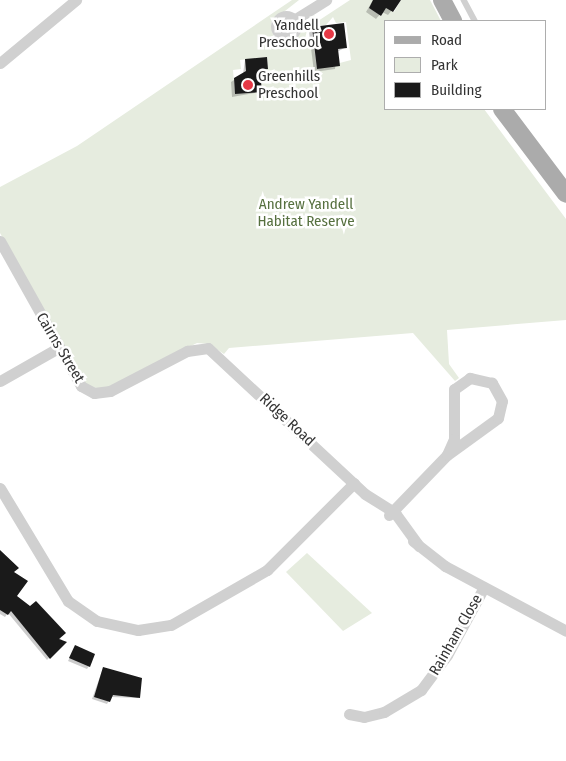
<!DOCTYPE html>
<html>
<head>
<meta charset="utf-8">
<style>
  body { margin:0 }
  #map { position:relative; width:566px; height:761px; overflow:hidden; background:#fff; font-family:"Fira Sans Condensed",sans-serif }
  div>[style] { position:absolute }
  .green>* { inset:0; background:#e6ecdf }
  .shadow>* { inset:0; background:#0003 }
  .building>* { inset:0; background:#1a1a1a }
  .service>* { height:5.5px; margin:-2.75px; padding:0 2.75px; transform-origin:2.75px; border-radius:2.75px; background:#d0d0d0 }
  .minor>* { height:11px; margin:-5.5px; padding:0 5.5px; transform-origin:5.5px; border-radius:5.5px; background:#d0d0d0 }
  .minor>.ring { margin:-5.5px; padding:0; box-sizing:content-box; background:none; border:11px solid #d0d0d0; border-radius:50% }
  .primary>* { height:18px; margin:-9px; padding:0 9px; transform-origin:9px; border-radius:9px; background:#ababab }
  .dots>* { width:14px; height:14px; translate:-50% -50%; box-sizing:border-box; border:2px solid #fff; border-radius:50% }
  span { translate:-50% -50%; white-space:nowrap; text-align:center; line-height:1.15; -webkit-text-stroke:5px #fff; paint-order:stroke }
  .poi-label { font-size:15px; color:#333 }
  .right { translate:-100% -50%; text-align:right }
  .left { translate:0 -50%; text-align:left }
  .park-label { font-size:15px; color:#56703f }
  .street-label { font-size:15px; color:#333 }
  .legend { position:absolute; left:384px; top:20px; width:162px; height:90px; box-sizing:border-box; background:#fff; border:1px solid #adadad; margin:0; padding:6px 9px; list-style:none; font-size:15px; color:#333 }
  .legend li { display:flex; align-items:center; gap:10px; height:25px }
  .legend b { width:25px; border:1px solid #adadad }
</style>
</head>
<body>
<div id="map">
  <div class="green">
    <div style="clip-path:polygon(evenodd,292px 0,299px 0,271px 22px,273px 34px,284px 41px,298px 36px,314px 15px,318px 21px,350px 0,373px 0,369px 8px,381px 16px,386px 8px,394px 12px,401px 0,430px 0,441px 21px,385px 21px,385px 109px,484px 109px,566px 219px,566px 320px,447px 330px,449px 364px,459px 378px,455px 381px,413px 333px,229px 348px,224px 354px,209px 344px,197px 343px,105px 389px,89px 387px,76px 373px,0 233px,0 187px,77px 146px,292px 0,333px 17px,336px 23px,346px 22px,351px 60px,317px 69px,313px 41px,304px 42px,308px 27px,326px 25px,333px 17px,292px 0,267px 57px,268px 69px,260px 70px,262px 92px,235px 94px,233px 70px,241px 69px,240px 60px,267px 57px)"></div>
    <div style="clip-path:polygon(307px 553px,372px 613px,343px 631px,286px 572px)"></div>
  </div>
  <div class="shadow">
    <div style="clip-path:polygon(373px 0,400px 0,388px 15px,382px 12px,376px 19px,366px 12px)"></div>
    <div style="clip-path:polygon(312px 28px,346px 47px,337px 52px,335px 69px,314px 72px,309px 32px)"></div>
    <div style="clip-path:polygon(245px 60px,267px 69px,259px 73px,261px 92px,232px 97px,231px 82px,243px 74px)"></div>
    <div style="clip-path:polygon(0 553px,12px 572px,16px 596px,64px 642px,47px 660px,8px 613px,5px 617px,0 614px)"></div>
    <div style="clip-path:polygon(75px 647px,89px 666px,87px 669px,68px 661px)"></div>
    <div style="clip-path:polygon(103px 668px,141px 679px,138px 698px,111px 697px,107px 704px,92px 699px)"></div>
  </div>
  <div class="building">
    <div style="clip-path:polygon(373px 0,401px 0,393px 12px,386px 8px,381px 16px,369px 8px)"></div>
    <div style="clip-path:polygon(344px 23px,347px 48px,338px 49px,340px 66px,317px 69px,312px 27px)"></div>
    <div style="clip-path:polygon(267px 57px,268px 69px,260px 70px,262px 92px,235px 94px,234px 78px,246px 71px,245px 59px)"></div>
    <div style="clip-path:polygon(0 550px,19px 568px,14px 572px,28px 581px,17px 596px,30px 606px,36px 601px,66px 633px,59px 639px,67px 642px,50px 659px,11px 611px,8px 615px,0 610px)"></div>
    <div style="clip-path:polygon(75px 645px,95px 654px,90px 667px,69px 658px)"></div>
    <div style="clip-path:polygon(103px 667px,142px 678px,140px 698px,113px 695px,110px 702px,94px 697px)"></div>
  </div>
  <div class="service">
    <div style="left:464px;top:0;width:24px;rotate:62deg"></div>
  </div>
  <div class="minor">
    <div class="ring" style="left:276px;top:16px;width:9px;height:9px"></div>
    <div style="left:294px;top:20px;width:38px;rotate:-32deg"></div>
    <div style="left:0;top:63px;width:99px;rotate:-39.7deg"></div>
    <div style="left:0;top:241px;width:166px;rotate:60.8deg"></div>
    <div style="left:81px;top:386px;width:15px;rotate:28deg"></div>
    <div style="left:94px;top:393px;width:16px;rotate:-7deg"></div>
    <div style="left:110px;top:391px;width:87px;rotate:-27.5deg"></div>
    <div style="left:187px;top:351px;width:21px;rotate:-8deg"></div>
    <div style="left:208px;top:348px;width:214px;rotate:42.9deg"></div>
    <div style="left:365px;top:494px;width:36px;rotate:32deg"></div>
    <div style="left:395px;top:513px;width:41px;rotate:54deg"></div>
    <div style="left:0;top:381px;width:67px;rotate:-29.6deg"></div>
    <div style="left:0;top:488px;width:132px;rotate:59deg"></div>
    <div style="left:68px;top:601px;width:35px;rotate:35deg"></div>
    <div style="left:97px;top:621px;width:42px;rotate:12.4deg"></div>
    <div style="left:138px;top:630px;width:33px;rotate:-9deg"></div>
    <div style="left:171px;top:625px;width:111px;rotate:-29.8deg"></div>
    <div style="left:267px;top:570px;width:123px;rotate:-45deg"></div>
    <div style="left:389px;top:515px;width:83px;rotate:-46deg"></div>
    <div style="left:447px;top:455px;width:63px;rotate:-36deg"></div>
    <div style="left:498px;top:418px;width:17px;rotate:-77deg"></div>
    <div style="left:502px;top:401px;width:21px;rotate:-119deg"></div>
    <div style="left:492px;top:383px;width:23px;rotate:-167deg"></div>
    <div style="left:470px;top:378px;width:19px;rotate:145deg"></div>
    <div style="left:454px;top:389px;width:50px;rotate:90deg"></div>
    <div style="left:454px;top:439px;width:17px;rotate:114deg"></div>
    <div style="left:413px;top:541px;width:41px;rotate:38deg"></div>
    <div style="left:445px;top:566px;width:137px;rotate:28.2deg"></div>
    <div style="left:349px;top:714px;width:15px;rotate:11deg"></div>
    <div style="left:364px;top:717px;width:21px;rotate:-14deg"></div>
    <div style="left:384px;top:712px;width:43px;rotate:-30.7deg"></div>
    <div style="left:421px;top:690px;width:44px;rotate:-53.4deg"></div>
    <div style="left:447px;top:655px;width:77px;rotate:-61.4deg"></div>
  </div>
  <div class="primary">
    <div style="left:442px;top:0;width:24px;rotate:62deg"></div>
    <div style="left:502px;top:109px;width:106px;rotate:53deg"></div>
  </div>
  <div class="dots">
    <div style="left:329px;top:34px;background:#e63946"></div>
    <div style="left:248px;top:85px;background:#e63946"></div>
  </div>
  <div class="poi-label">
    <span class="right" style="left:319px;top:34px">Yandell<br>Preschool</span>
    <span class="left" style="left:258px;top:85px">Greenhills<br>Preschool</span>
  </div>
  <div class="park-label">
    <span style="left:306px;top:213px">Andrew Yandell<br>Habitat Reserve</span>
  </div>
  <div class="street-label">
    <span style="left:60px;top:348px;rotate:59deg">Cairns Street</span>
    <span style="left:287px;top:420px;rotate:43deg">Ridge Road</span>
    <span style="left:456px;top:635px;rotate:-60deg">Rainham Close</span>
  </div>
  <ul class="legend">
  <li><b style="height:6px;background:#ababab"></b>Road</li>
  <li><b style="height:14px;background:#e6ecdf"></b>Park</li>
  <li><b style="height:14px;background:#1a1a1a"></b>Building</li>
  </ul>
</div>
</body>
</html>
